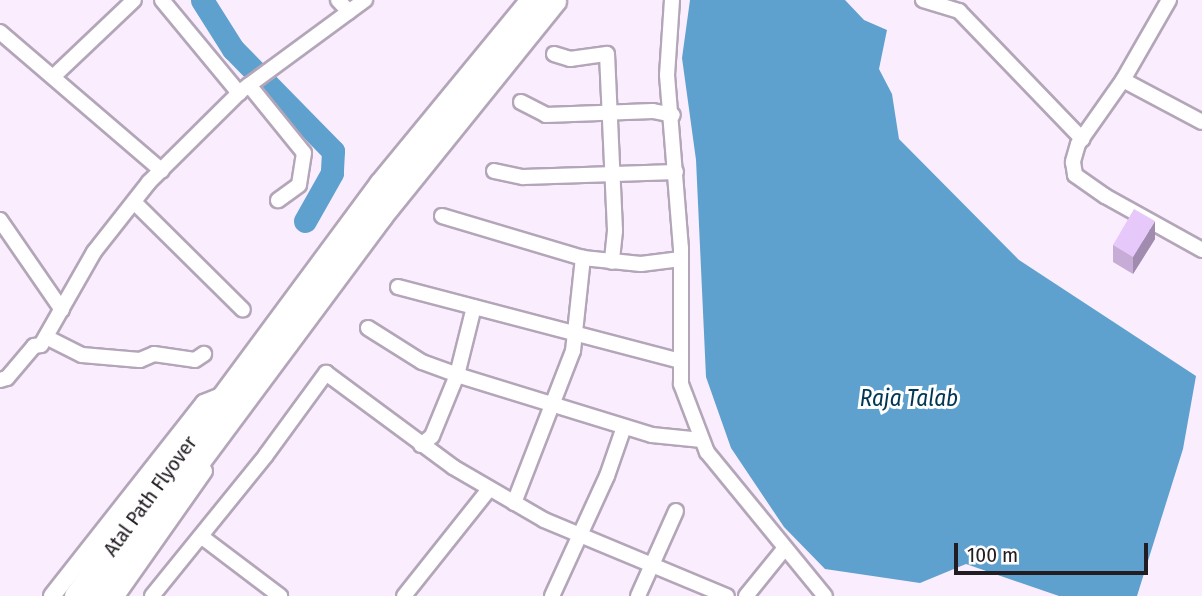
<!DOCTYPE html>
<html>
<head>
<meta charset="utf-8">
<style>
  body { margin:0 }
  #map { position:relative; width:1202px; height:596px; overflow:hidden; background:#faeefe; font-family:"Fira Sans Condensed",sans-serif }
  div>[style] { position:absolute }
  .water>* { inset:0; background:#5fa1ce }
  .river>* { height:23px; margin:-11.5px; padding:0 11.5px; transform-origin:11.5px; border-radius:11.5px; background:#5fa1ce }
  .roads { filter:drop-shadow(2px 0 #b4a6b9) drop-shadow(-2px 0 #b4a6b9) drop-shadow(0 2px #b4a6b9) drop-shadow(0 -2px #b4a6b9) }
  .minor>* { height:14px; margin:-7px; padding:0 7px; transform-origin:7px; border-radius:7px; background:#fff }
  .tertiary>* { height:16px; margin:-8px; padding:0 8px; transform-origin:8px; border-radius:8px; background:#fff }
  .trunk>* { height:23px; margin:-11.5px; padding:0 11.5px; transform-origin:11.5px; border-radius:11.5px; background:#fff }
  .wall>* { inset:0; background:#c6acd7 }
  .shaded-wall>* { inset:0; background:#a18caf }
  .building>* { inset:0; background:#e6c8fa }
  span { translate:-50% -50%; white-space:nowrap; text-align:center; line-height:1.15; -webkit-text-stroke:6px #fff; paint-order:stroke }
  .street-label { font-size:21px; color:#221c23 }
  .water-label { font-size:23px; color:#003754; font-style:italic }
  .scale { position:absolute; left:954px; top:543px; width:194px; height:32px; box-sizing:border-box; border:4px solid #221c23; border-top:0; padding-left:9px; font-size:21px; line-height:24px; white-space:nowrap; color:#221c23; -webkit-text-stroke:5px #fff; paint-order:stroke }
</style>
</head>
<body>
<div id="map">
  <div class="water">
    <div style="clip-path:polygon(690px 0,845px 0,864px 20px,887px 30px,879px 69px,892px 94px,899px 139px,1019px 260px,1196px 376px,1183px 449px,1137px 596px,1059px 596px,966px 564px,920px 583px,825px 569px,784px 527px,731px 448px,706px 377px,696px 160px,682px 58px)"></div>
  </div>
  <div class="river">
    <div style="left:202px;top:0;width:58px;rotate:57.7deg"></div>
    <div style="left:233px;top:49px;width:143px;rotate:45.6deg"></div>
    <div style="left:333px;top:151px;width:22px;rotate:93deg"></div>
    <div style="left:332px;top:173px;width:55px;rotate:119.4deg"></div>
  </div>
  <div class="roads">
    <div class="minor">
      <div style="left:162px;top:0;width:121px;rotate:50.4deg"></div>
      <div style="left:338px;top:0;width:16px;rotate:47deg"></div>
      <div style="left:672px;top:0;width:75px;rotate:93.8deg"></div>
      <div style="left:667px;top:75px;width:174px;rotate:85.4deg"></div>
      <div style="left:681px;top:248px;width:136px;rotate:90deg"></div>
      <div style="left:681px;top:384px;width:73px;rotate:69.1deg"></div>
      <div style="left:707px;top:452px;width:186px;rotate:50.7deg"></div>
      <div style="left:923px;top:0;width:38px;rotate:17deg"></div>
      <div style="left:959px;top:11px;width:178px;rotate:46.1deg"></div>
      <div style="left:1169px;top:0;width:92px;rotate:119.9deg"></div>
      <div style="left:1123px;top:80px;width:78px;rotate:125.1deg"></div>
      <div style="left:1078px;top:144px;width:19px;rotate:106deg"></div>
      <div style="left:1073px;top:162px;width:13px;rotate:81deg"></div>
      <div style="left:1075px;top:175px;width:37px;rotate:35deg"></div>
      <div style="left:1105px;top:196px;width:111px;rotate:29.1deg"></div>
      <div style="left:0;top:32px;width:213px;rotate:40.6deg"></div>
      <div style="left:554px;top:54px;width:17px;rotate:17deg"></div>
      <div style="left:570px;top:59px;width:37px;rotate:-8deg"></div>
      <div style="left:607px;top:54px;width:177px;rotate:87.4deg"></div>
      <div style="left:615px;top:231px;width:31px;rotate:96deg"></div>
      <div style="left:54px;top:76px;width:110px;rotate:-43.5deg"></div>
      <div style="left:1123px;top:80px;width:89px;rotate:28deg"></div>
      <div style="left:249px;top:85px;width:87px;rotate:51deg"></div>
      <div style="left:304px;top:153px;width:32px;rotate:99deg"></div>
      <div style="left:299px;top:185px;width:26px;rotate:144deg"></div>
      <div style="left:521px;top:102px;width:28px;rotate:27deg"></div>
      <div style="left:546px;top:115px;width:107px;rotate:-2.1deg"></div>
      <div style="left:653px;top:111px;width:20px;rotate:11deg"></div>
      <div style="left:494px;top:171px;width:30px;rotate:12deg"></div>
      <div style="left:523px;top:177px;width:153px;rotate:-1.9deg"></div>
      <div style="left:134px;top:202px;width:153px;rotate:44.7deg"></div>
      <div style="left:442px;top:216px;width:147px;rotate:16.6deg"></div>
      <div style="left:583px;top:258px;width:58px;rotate:5.9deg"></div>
      <div style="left:641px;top:264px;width:40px;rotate:-7.1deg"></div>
      <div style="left:0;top:220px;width:109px;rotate:55.4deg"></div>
      <div style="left:398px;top:287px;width:292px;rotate:14.7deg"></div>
      <div style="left:368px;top:328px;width:64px;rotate:32.2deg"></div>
      <div style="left:422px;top:362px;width:37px;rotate:20deg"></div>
      <div style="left:457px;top:375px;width:204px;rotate:17.1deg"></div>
      <div style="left:652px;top:435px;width:50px;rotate:5.7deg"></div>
      <div style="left:46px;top:337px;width:40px;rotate:26.6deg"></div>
      <div style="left:82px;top:355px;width:58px;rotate:4.9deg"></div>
      <div style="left:140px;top:360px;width:15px;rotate:-23deg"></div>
      <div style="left:154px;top:354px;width:41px;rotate:8.3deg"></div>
      <div style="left:195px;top:360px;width:11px;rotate:-34deg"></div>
      <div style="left:0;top:380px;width:7px;rotate:-16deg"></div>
      <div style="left:7px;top:378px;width:42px;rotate:-49.8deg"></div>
      <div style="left:34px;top:346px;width:7px;rotate:-8deg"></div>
      <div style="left:41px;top:345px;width:107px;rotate:-60.3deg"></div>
      <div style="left:94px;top:252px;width:89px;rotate:-51.8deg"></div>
      <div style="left:149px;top:182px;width:129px;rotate:-44.7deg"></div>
      <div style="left:241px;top:91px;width:154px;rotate:-36.3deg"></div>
      <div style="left:421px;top:445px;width:14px;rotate:-39deg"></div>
      <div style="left:432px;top:436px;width:66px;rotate:-67.7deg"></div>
      <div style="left:457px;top:375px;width:70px;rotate:-76deg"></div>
      <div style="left:514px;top:503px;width:163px;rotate:-68.8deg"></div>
      <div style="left:573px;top:351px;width:94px;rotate:-83.9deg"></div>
      <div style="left:202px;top:537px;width:98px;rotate:37.1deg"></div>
      <div style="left:152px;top:596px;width:181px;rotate:-51deg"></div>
      <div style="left:266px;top:455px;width:102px;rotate:-53.8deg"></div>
      <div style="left:326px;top:373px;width:158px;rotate:36.5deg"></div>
      <div style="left:453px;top:467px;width:105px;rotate:30.2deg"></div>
      <div style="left:544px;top:520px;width:198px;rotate:22.6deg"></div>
      <div style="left:404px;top:596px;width:137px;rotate:-51.5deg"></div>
      <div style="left:552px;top:596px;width:132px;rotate:-65.4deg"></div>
      <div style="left:607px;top:476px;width:52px;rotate:-70.9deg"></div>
      <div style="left:638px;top:596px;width:93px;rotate:-65.9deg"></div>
      <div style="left:746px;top:596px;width:60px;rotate:-51deg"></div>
    </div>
    <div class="tertiary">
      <div style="left:52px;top:596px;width:246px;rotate:-51.8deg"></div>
      <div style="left:204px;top:403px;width:22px;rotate:-22deg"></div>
      <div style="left:116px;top:596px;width:153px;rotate:-54.9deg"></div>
    </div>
    <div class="trunk">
      <div style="left:76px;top:596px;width:513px;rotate:-53.49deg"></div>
      <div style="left:381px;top:184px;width:238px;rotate:-50.6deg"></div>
      <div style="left:98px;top:596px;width:473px;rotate:-53.4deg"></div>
      <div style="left:380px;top:216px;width:277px;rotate:-51.1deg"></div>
    </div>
  </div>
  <div class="wall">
    <div style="clip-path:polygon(1155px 239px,1133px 274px,1113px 262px,1113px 245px)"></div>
  </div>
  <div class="shaded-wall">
    <div style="clip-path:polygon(1155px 221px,1155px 239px,1133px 274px,1133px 257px)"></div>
  </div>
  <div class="building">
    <div style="clip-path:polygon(1134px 209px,1155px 221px,1133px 257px,1113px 245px)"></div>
  </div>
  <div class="street-label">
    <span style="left:150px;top:496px;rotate:-54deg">Atal Path Flyover</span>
  </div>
  <div class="water-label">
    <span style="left:909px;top:398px">Raja Talab</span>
  </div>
  <div class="scale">100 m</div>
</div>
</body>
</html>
